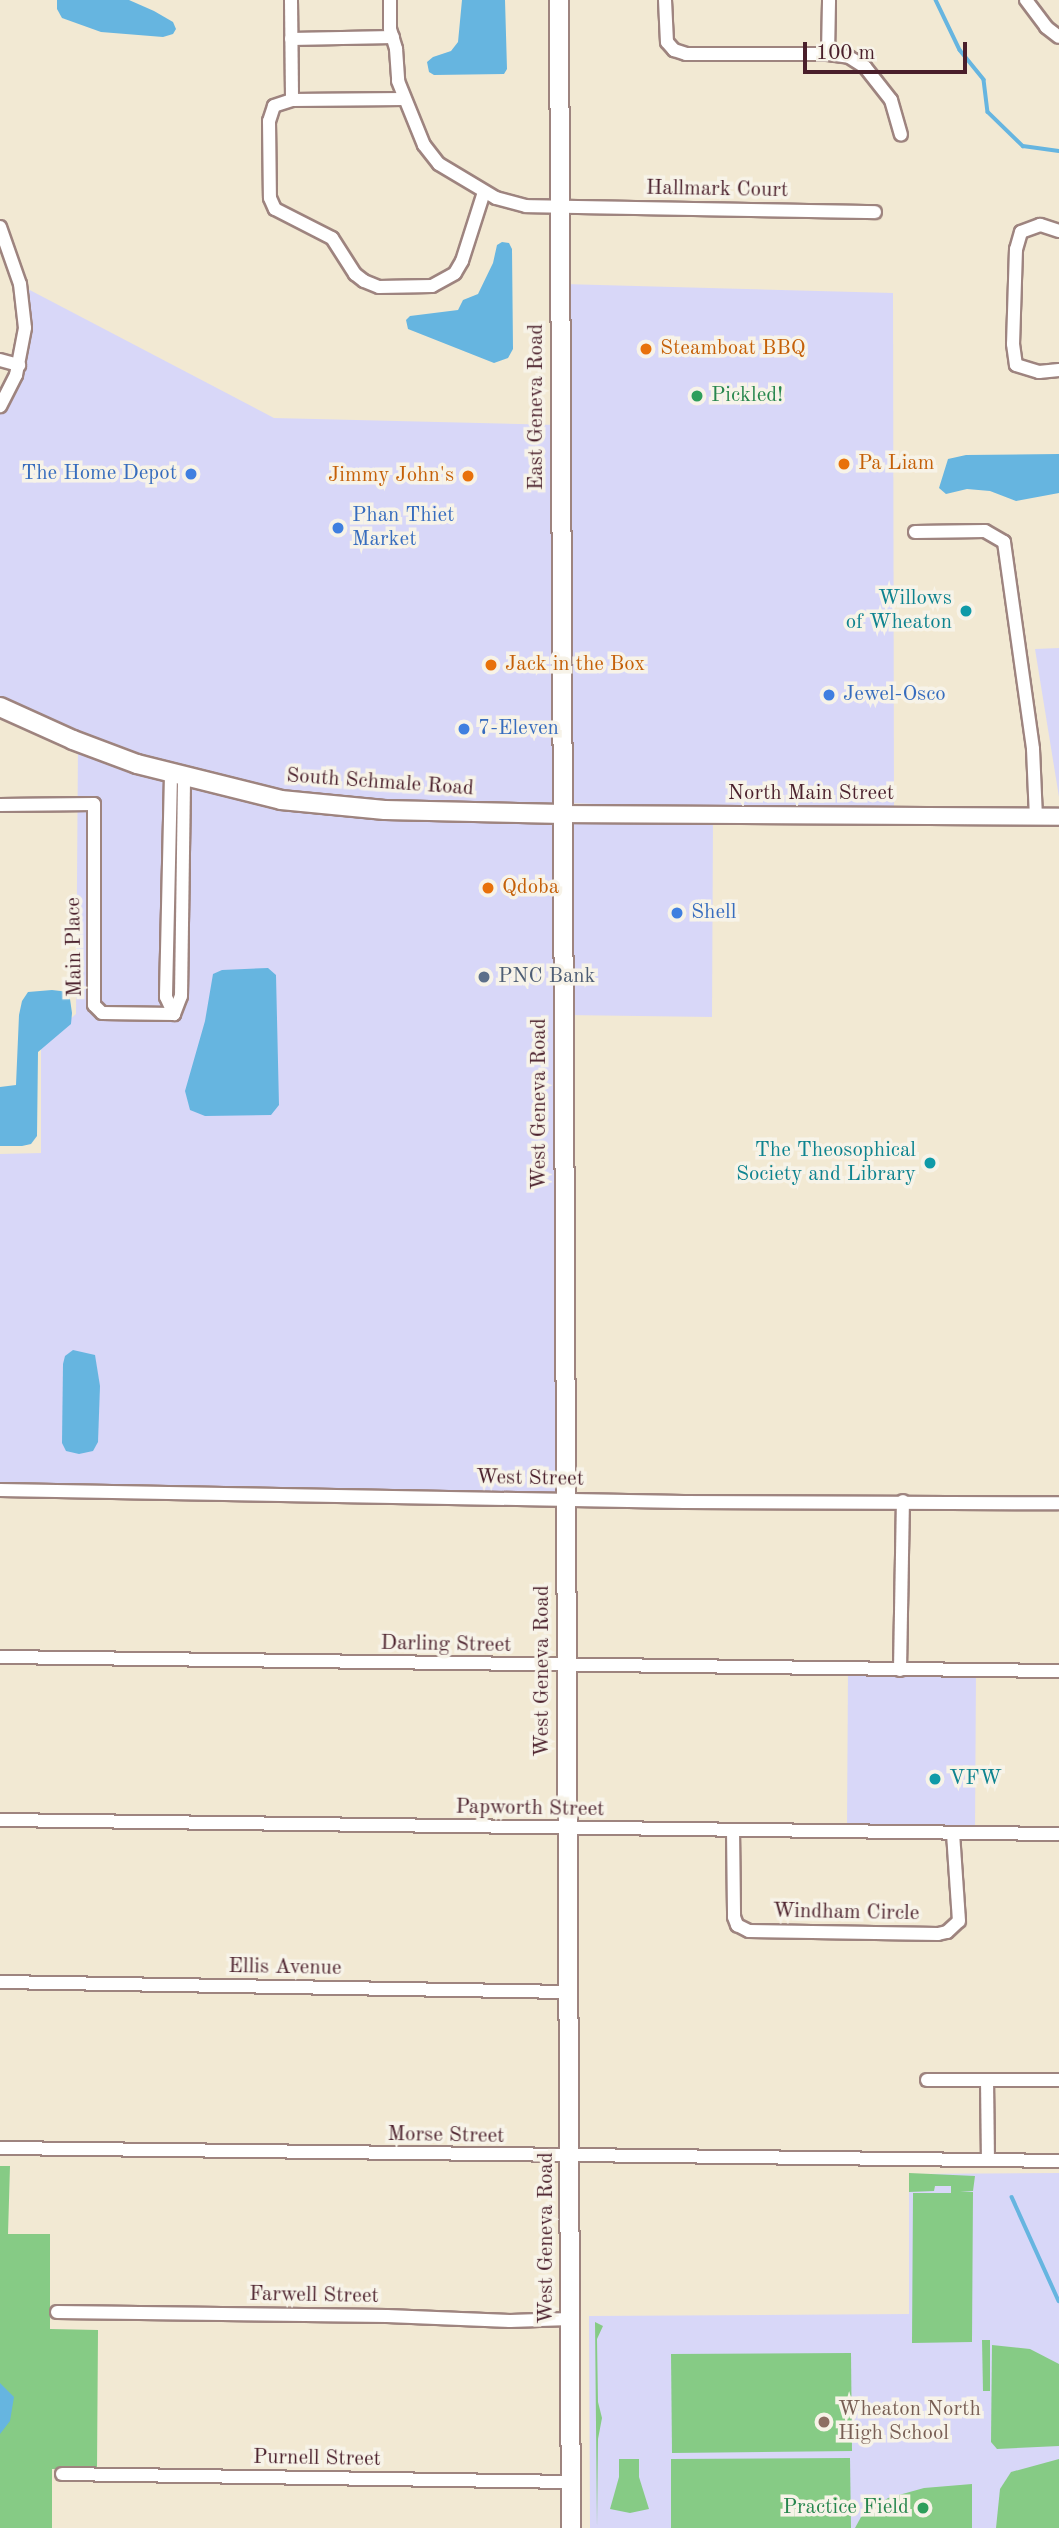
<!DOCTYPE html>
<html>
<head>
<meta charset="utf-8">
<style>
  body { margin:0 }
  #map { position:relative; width:1059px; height:2528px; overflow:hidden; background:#f2e9d3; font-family:"Old Standard TT",serif }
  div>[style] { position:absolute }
  .built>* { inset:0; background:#d8d7f8 }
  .green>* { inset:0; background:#86cb85 }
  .water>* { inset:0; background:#66b5e0 }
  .stream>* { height:3.5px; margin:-1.75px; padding:0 1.75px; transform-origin:1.75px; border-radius:1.75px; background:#66b5e0 }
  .roads { filter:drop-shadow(2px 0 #9e847f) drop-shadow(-2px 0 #9e847f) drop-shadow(0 2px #9e847f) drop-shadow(0 -2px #9e847f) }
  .minor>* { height:12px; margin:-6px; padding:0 6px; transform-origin:6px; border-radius:6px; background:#fff }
  .tertiary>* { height:16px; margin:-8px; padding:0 8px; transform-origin:8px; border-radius:8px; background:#fff }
  .secondary>* { height:18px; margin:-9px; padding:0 9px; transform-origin:9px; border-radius:9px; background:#fff }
  .dots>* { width:19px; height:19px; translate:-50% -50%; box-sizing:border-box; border:4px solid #f7f3e8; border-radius:50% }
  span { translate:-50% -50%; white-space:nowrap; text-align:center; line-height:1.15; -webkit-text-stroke:7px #f7f3e8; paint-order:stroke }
  .street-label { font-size:21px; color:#4a1f2b }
  .food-label { font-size:21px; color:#c56008 }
  .left { translate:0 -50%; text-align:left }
  .right { translate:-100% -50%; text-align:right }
  .leisure-label { font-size:21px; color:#27864d }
  .shop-label { font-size:21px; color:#366cbe }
  .culture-label { font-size:21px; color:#0d838f }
  .service-label { font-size:21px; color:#4e5e75 }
  .education-label { font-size:21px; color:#785e54 }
  .scale { position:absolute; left:803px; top:42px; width:164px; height:32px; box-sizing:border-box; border:4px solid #4a1f2b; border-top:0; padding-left:9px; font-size:21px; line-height:24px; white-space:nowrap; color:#4a1f2b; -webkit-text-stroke:5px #f7f3e8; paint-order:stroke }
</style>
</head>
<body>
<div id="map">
  <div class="built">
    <div style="clip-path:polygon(563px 284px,893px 293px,894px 814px,566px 803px)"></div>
    <div style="clip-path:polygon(24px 287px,274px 418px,557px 425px,558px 805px,332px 802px,175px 771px,75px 735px,0 701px,0 412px,21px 368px)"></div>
    <div style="clip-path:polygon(1059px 648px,1059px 797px,1035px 649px)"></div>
    <div style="clip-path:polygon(78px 745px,178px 781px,555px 820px,561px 1493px,0 1482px,0 1154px,41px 1153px,41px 1043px,76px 1014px)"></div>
    <div style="clip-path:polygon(566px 814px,713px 819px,712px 1017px,565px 1015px)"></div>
    <div style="clip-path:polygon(848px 1671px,976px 1672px,975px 1829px,847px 1828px)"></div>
    <div style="clip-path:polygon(1059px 2173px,1059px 2528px,590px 2528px,589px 2316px,909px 2314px,909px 2174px)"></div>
  </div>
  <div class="green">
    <div style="clip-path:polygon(0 2166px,10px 2166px,8px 2234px,50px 2234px,50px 2329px,98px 2330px,97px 2469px,52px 2469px,52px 2528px,0 2528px)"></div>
    <div style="clip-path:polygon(909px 2173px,975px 2176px,973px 2191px,960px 2192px,973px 2192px,972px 2342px,912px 2343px,913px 2193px,951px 2193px,951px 2186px,935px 2186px,934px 2191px,909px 2192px)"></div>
    <div style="clip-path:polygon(595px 2322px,603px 2326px,597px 2339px,598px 2402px,602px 2418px,598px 2439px,597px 2528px)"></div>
    <div style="clip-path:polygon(982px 2340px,990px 2340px,990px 2391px,983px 2391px)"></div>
    <div style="clip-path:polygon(992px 2345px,1030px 2349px,1059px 2364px,1059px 2446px,997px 2449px,991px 2442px)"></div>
    <div style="clip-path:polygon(851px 2353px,852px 2451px,672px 2453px,671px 2354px)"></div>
    <div style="clip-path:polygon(850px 2458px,851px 2528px,671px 2528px,671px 2459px)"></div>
    <div style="clip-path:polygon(619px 2459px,639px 2459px,639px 2477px,649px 2509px,630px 2513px,610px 2509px,619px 2477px)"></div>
    <div style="clip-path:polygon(1059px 2459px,1059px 2528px,996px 2528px,1000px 2489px,1011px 2472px)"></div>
    <div style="clip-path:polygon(972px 2484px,972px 2528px,855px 2528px,861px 2517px,888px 2498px,924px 2488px)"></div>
  </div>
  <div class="water">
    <div style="clip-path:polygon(57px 0,129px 0,154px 11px,173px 22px,176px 29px,173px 34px,163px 37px,101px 32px,62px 18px,57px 9px)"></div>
    <div style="clip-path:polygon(462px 0,505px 0,507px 69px,504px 74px,434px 75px,429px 72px,427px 62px,433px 57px,451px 51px,458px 42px)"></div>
    <div style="clip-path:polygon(502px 242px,509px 243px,512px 249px,513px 349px,508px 358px,494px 363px,408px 329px,406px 320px,410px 316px,458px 310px,463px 300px,478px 294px,493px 263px,497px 245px)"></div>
    <div style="clip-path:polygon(1059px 454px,1059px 493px,1016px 501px,990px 491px,967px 489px,946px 494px,939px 488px,948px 459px,966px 455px)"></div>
    <div style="clip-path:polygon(268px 968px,276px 975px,279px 1105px,271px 1115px,205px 1116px,190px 1110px,185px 1091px,205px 1021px,213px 974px,222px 970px)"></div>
    <div style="clip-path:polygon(52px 990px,69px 992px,72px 1013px,71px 1024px,38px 1052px,37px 1136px,31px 1144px,22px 1146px,0 1146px,0 1087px,16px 1085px,19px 1015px,22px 1001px,28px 992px)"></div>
    <div style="clip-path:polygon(73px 1350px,95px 1355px,100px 1386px,98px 1442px,93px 1451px,79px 1454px,66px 1451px,62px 1443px,63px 1364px,65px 1356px)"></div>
    <div style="clip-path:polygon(0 2383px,14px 2397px,10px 2421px,0 2434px)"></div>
  </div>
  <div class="stream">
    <div style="left:936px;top:0;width:55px;rotate:64.4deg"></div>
    <div style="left:960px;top:50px;width:38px;rotate:51deg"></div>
    <div style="left:984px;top:80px;width:32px;rotate:83deg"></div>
    <div style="left:988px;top:112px;width:49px;rotate:44.2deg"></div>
    <div style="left:1023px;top:146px;width:36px;rotate:8deg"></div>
    <div style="left:1012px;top:2197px;width:114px;rotate:65.7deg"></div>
  </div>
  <div class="roads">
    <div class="minor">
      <div style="left:291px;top:0;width:100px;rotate:89.4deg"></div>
      <div style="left:390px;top:0;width:29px;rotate:90deg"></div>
      <div style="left:390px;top:29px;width:21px;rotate:73deg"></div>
      <div style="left:396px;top:49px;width:32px;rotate:86deg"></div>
      <div style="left:398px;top:81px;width:69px;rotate:67.9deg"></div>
      <div style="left:424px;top:145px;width:24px;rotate:52deg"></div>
      <div style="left:439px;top:164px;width:66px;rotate:30.8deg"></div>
      <div style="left:496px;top:198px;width:31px;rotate:15deg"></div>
      <div style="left:526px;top:206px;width:349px;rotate:1deg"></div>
      <div style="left:665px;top:0;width:42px;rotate:87.3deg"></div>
      <div style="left:667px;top:42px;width:11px;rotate:49deg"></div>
      <div style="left:674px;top:50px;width:13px;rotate:18deg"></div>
      <div style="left:686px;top:54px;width:142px"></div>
      <div style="left:828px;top:54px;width:21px;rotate:8deg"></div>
      <div style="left:849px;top:57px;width:19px;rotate:32deg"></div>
      <div style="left:865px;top:67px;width:42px;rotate:51.8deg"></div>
      <div style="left:891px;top:100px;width:36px;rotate:74deg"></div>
      <div style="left:1026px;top:0;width:34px;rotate:53deg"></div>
      <div style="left:1046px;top:27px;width:16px;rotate:38deg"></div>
      <div style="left:291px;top:39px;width:102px;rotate:-1.1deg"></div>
      <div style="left:828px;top:54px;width:54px;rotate:-88.9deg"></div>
      <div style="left:404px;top:99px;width:112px;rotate:179.5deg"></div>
      <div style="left:292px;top:100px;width:19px;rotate:162deg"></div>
      <div style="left:274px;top:106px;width:16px;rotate:108deg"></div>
      <div style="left:269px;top:121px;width:77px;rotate:89.3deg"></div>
      <div style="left:270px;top:198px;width:12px;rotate:66deg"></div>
      <div style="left:275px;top:209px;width:64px;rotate:27deg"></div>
      <div style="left:332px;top:238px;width:43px;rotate:57.4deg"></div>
      <div style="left:355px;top:274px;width:11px;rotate:38deg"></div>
      <div style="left:364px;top:281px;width:16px;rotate:22deg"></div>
      <div style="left:379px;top:287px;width:53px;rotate:-1.1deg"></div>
      <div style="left:432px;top:286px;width:26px;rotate:-29deg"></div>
      <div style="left:455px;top:273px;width:14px;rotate:-60deg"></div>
      <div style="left:462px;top:261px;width:72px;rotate:-72.3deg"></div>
      <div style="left:0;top:227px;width:60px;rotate:70.7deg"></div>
      <div style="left:20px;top:284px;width:44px;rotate:83.5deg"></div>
      <div style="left:25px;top:328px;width:48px;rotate:100.8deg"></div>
      <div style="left:16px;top:375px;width:35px;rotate:117deg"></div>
      <div style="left:1059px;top:231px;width:20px;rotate:-162deg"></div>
      <div style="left:1040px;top:225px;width:20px;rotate:160deg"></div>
      <div style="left:1021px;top:232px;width:18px;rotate:106deg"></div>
      <div style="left:1016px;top:249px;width:95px;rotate:91.8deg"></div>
      <div style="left:1013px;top:344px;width:21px;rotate:82deg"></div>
      <div style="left:1016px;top:365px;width:24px;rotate:17deg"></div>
      <div style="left:1039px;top:372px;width:20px;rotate:-6deg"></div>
      <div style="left:0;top:360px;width:20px;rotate:15deg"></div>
      <div style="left:915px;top:532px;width:70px;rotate:-0.8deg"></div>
      <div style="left:985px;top:531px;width:22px;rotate:30deg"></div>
      <div style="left:1004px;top:542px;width:209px;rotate:82deg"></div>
      <div style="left:1033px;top:749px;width:68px;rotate:87.5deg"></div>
      <div style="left:171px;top:775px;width:222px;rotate:91.3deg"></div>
      <div style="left:166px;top:997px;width:19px;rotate:65deg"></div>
      <div style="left:0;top:805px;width:94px;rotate:-0.6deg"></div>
      <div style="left:94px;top:804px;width:201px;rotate:90deg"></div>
      <div style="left:94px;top:1005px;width:11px;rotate:45deg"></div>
      <div style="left:102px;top:1013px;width:72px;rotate:0.8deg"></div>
      <div style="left:174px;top:1014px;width:19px;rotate:-69deg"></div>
      <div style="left:181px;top:996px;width:218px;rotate:-89.2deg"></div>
      <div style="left:0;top:1490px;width:684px;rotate:1.01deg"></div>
      <div style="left:684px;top:1502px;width:375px;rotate:0.2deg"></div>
      <div style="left:0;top:1657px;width:1059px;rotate:0.76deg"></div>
      <div style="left:900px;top:1670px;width:169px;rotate:-89deg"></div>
      <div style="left:0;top:1820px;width:1059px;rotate:0.76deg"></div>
      <div style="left:733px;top:1830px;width:87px;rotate:89.3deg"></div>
      <div style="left:734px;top:1917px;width:9px;rotate:69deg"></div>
      <div style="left:737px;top:1925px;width:13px;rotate:27deg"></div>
      <div style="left:749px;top:1931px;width:189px;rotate:0.9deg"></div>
      <div style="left:938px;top:1934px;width:9px;rotate:-13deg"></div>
      <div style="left:947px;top:1932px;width:16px;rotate:-43deg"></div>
      <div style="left:959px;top:1921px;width:88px;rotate:-93.9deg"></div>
      <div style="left:0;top:1982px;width:569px;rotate:1.01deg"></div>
      <div style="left:927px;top:2080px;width:132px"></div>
      <div style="left:987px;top:2080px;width:80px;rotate:89.3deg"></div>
      <div style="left:0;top:2148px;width:1059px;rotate:0.7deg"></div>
      <div style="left:57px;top:2312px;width:330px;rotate:0.7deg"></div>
      <div style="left:387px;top:2316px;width:123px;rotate:2.3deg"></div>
      <div style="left:510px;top:2321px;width:60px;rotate:-1.9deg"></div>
      <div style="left:62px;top:2474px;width:509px;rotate:0.9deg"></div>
    </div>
    <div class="tertiary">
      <div style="left:563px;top:814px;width:496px;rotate:0.3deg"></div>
    </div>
    <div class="secondary">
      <div style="left:559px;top:0;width:2528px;rotate:89.73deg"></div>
      <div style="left:0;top:707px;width:80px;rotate:24.3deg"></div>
      <div style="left:73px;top:740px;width:68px;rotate:20.6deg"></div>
      <div style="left:137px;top:764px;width:148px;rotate:14deg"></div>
      <div style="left:281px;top:800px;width:104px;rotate:5.5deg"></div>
      <div style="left:385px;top:810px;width:178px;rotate:1.3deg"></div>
    </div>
  </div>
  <div class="dots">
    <div style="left:646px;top:349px;background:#e8710a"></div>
    <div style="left:697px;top:396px;background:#2e9e5b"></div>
    <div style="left:844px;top:464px;background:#e8710a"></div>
    <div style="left:191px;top:474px;background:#3f7fe0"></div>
    <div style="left:468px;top:476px;background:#e8710a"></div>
    <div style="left:338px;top:528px;background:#3f7fe0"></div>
    <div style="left:966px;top:611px;background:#0f9aa8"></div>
    <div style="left:491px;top:665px;background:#e8710a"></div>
    <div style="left:829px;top:695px;background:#3f7fe0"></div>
    <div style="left:464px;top:729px;background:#3f7fe0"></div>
    <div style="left:488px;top:888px;background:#e8710a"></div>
    <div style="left:677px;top:913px;background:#3f7fe0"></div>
    <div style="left:484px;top:977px;background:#5c6f8a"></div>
    <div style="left:930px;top:1163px;background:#0f9aa8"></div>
    <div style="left:935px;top:1779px;background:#0f9aa8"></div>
    <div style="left:824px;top:2422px;background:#8d6e63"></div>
    <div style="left:923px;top:2508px;background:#2e9e5b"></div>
  </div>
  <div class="street-label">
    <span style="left:717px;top:190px;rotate:1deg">Hallmark Court</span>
    <span style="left:537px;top:407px;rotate:-90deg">East Geneva Road</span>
    <span style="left:380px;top:783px;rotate:4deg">South Schmale Road</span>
    <span style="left:811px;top:794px">North Main Street</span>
    <span style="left:75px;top:947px;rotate:-91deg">Main Place</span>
    <span style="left:540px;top:1104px;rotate:-90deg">West Geneva Road</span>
    <span style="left:530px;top:1479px;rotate:1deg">West Street</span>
    <span style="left:446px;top:1645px;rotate:1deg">Darling Street</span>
    <span style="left:543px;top:1671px;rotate:-90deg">West Geneva Road</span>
    <span style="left:530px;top:1809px;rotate:1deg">Papworth Street</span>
    <span style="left:846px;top:1913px;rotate:1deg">Windham Circle</span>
    <span style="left:285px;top:1968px;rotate:1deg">Ellis Avenue</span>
    <span style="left:446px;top:2136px;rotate:1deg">Morse Street</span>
    <span style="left:547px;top:2238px;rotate:-90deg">West Geneva Road</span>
    <span style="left:314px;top:2296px;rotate:1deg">Farwell Street</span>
    <span style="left:317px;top:2459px;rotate:1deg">Purnell Street</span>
  </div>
  <div class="food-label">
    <span class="left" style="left:660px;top:349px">Steamboat BBQ</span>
    <span class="left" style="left:858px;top:464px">Pa Liam</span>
    <span class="right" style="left:454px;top:476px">Jimmy John's</span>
    <span class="left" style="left:505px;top:665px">Jack in the Box</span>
    <span class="left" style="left:502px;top:888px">Qdoba</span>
  </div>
  <div class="leisure-label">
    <span class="left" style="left:711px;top:396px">Pickled!</span>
    <span class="right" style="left:909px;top:2508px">Practice Field</span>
  </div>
  <div class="shop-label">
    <span class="right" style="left:177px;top:474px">The Home Depot</span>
    <span class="left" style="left:352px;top:528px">Phan Thiet<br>Market</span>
    <span class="left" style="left:843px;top:695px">Jewel-Osco</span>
    <span class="left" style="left:478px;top:729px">7-Eleven</span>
    <span class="left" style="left:691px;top:913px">Shell</span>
  </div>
  <div class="culture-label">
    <span class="right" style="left:952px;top:611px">Willows<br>of Wheaton</span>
    <span class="right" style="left:916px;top:1163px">The Theosophical<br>Society and Library</span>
    <span class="left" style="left:949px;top:1779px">VFW</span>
  </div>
  <div class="service-label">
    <span class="left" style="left:498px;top:977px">PNC Bank</span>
  </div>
  <div class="education-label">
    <span class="left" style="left:838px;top:2422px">Wheaton North<br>High School</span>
  </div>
  <div class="scale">100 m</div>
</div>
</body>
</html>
